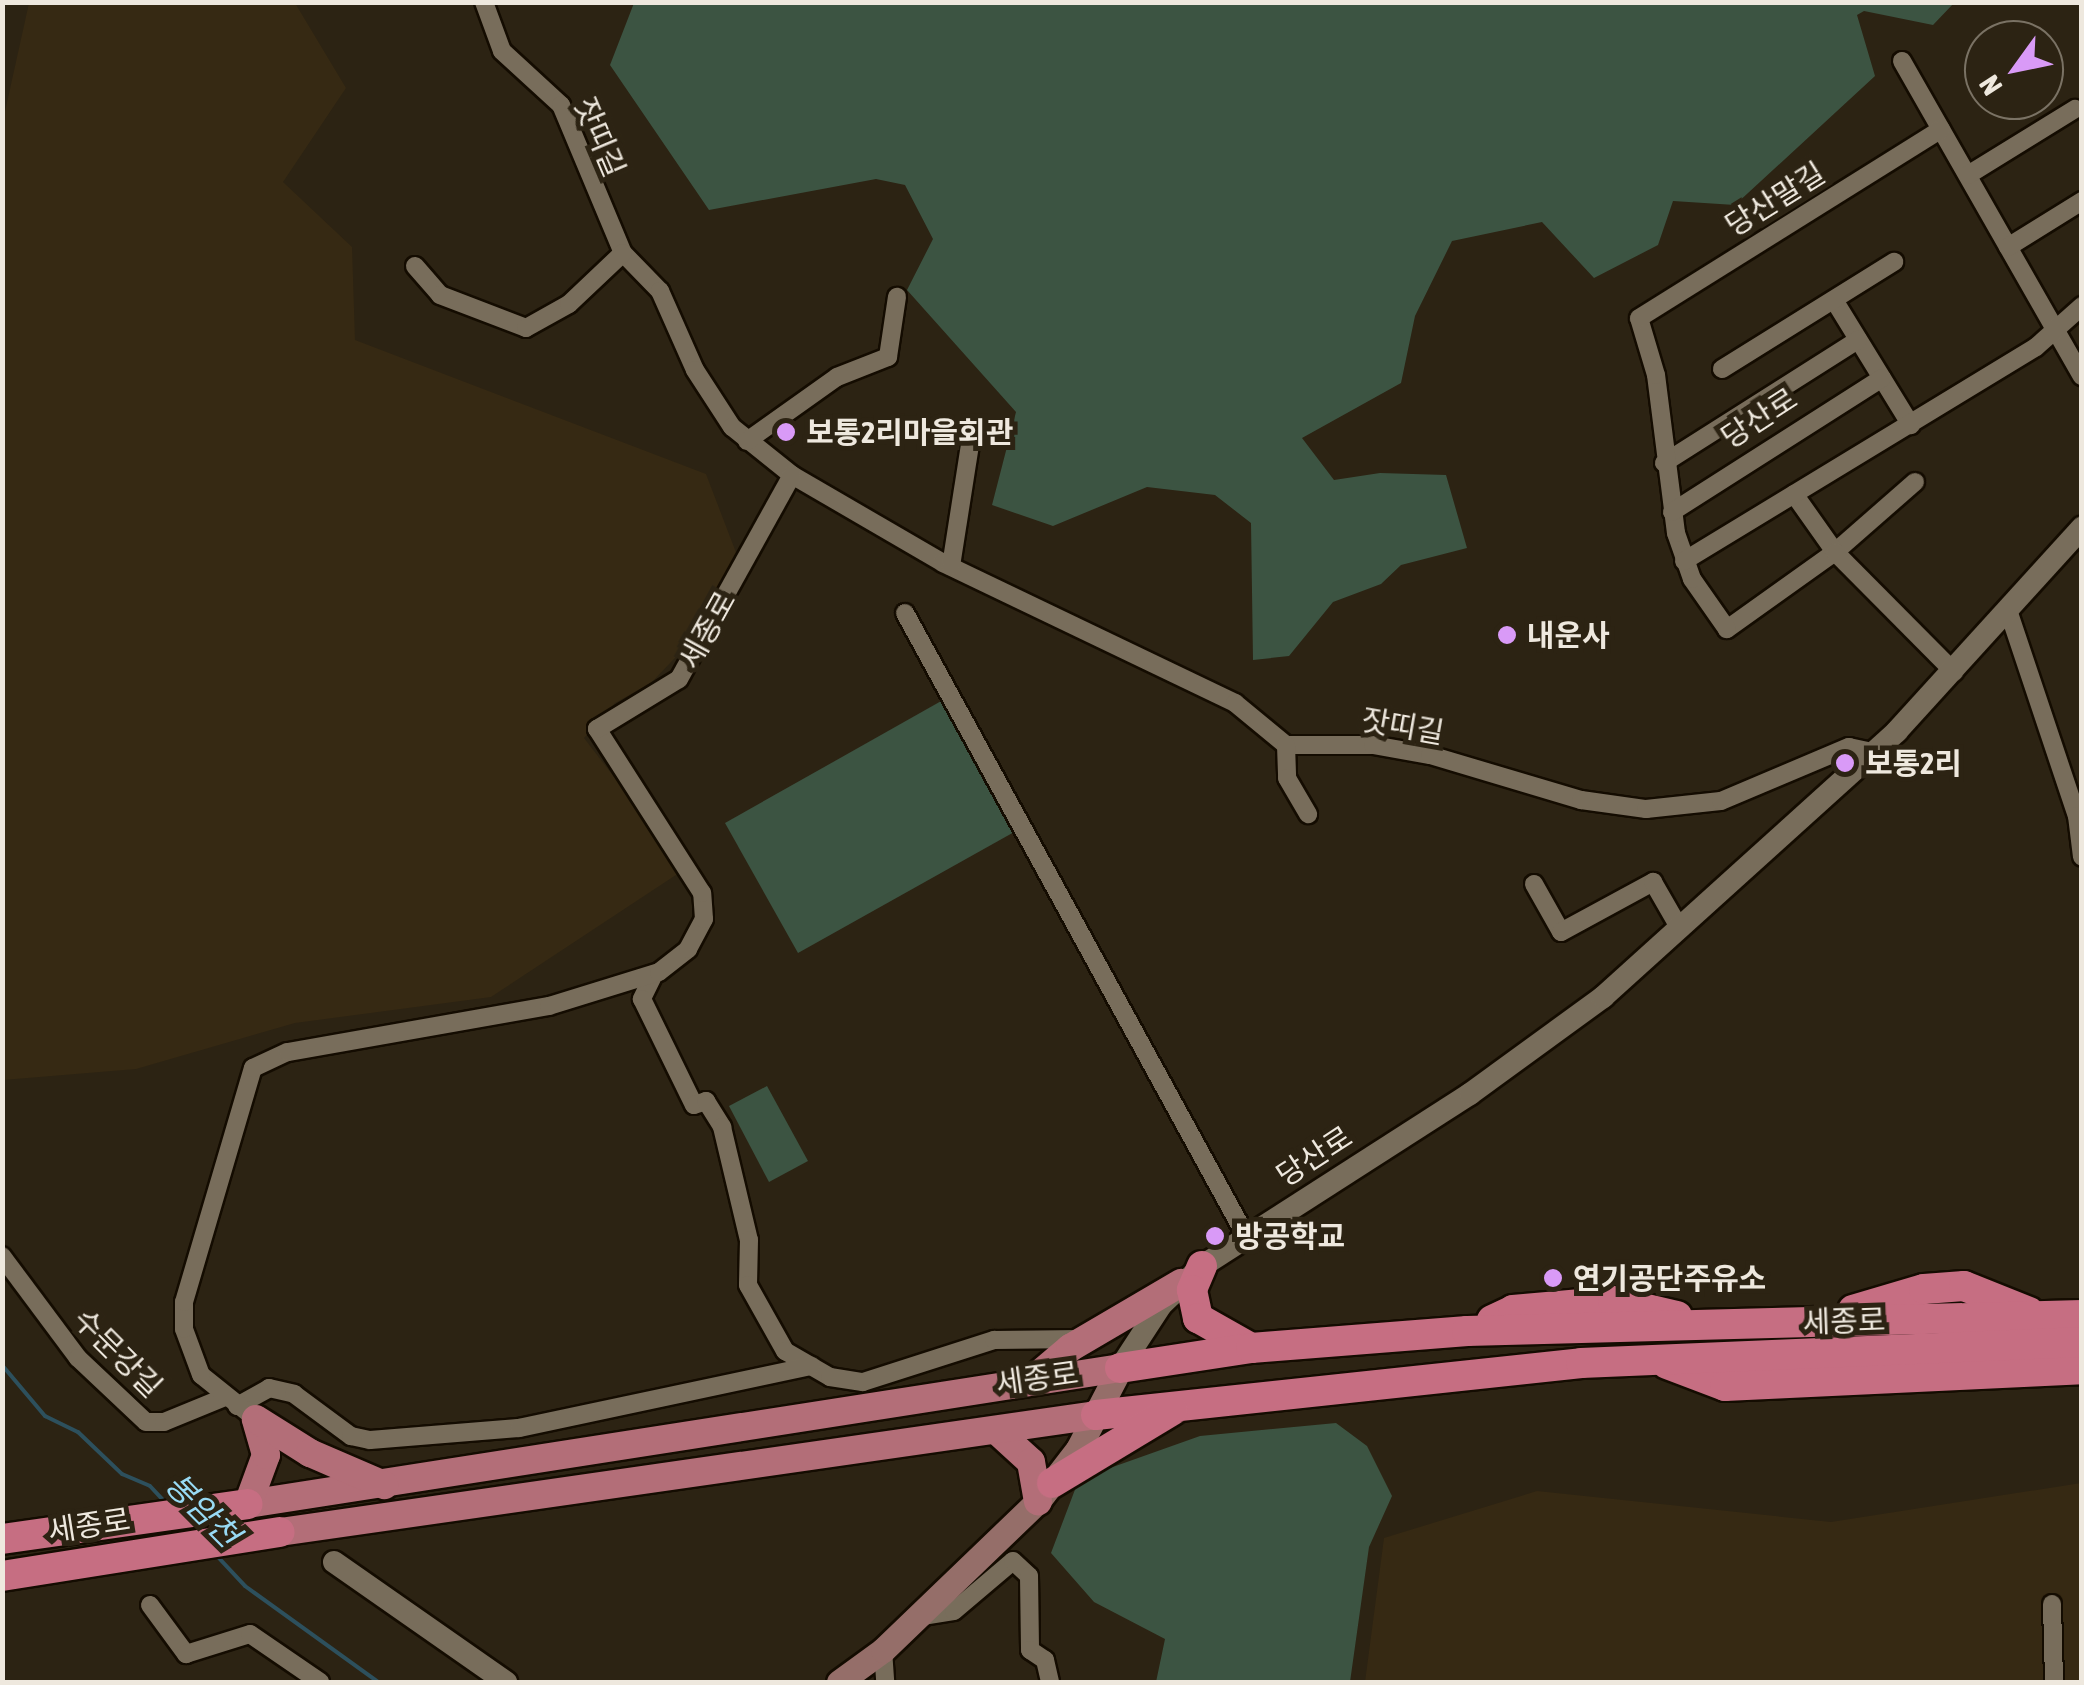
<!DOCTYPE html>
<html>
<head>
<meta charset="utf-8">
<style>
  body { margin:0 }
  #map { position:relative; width:2084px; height:1685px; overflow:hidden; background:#2c2313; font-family:"Asap Condensed","Noto Sans KR",sans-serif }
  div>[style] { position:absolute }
  .built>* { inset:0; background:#362913 }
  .green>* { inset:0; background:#3c5442 }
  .stream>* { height:4px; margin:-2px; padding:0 2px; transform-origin:2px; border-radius:2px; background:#2d505d }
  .roads { filter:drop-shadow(2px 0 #140c01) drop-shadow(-2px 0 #140c01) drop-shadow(0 2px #140c01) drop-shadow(0 -2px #140c01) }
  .minor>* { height:18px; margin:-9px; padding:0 9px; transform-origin:9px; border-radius:9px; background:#786d5b }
  .tertiary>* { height:22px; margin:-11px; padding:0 11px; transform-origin:11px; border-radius:11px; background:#786d5b }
  .secondary>* { height:25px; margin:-12.5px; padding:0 12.5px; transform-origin:12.5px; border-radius:12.5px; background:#956e69 }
  .primary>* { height:28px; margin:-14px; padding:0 14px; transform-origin:14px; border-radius:14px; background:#b36e78 }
  .trunk>* { height:30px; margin:-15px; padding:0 15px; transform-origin:15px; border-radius:15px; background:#c66e82 }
  .dots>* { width:28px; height:28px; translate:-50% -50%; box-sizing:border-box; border:5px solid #2c2313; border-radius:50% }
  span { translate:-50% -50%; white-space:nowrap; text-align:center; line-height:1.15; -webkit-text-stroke:10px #2c2313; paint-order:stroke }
  .street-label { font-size:30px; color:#eee8de }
  .poi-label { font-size:30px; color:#eee8de; font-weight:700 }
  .left { translate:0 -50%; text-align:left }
  .water-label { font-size:32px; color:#98daf4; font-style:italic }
  .frame { position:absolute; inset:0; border:5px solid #eee8de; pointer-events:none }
  .north { position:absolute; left:1964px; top:20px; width:100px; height:100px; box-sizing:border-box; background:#2c2313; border:2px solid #7a7264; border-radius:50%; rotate:237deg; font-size:28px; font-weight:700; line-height:40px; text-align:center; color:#eee8de }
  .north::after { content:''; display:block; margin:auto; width:35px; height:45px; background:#d99af7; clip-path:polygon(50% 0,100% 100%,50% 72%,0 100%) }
</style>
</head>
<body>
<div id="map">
  <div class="built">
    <div style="clip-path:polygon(29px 3px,295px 3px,346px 88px,283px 182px,352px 247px,355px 340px,706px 474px,737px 555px,693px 639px,651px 683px,615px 703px,584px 738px,685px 869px,491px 997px,295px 1023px,136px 1069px,3px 1080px,2px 125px)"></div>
    <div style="clip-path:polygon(2081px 1483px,2081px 1682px,1365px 1682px,1384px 1538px,1537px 1491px,1831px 1522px)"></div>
  </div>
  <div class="green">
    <div style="clip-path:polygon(634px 3px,634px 2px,1954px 3px,1933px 25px,1864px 11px,1857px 15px,1875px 76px,1735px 205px,1673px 201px,1658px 245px,1594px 278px,1542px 222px,1452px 241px,1415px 316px,1401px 383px,1302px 438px,1334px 480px,1380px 473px,1446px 475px,1467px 548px,1401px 565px,1381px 584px,1333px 602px,1289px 656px,1253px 660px,1251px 523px,1215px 495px,1147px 487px,1053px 526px,992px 505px,1016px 412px,907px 290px,933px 239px,905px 185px,876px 179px,709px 210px,610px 65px)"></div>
    <div style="clip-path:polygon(943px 700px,1016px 831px,798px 953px,725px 823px)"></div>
    <div style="clip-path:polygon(767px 1086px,808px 1161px,769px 1182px,729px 1106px)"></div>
    <div style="clip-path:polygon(1336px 1423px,1367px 1446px,1392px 1496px,1369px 1547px,1350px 1682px,1156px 1682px,1165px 1639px,1094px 1602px,1051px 1553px,1079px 1479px,1200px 1436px)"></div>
  </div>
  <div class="stream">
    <div style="left:2px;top:1365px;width:67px;rotate:49.9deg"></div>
    <div style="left:45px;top:1416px;width:37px;rotate:26deg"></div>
    <div style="left:78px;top:1432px;width:61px;rotate:43.7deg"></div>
    <div style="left:122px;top:1474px;width:30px;rotate:23deg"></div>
    <div style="left:150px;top:1486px;width:22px;rotate:47deg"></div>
    <div style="left:217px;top:1556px;width:41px;rotate:47deg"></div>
    <div style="left:245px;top:1586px;width:164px;rotate:35.8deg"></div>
  </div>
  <div class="roads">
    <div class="minor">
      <div style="left:484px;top:2px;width:52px;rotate:69.8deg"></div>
      <div style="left:502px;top:51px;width:80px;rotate:42.5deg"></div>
      <div style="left:561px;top:105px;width:160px;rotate:67.3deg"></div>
      <div style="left:623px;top:253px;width:53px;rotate:45.8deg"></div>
      <div style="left:660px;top:291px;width:86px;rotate:66.1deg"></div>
      <div style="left:695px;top:370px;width:68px;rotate:57deg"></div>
      <div style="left:732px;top:427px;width:77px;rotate:38.7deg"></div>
      <div style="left:792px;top:475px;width:175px;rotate:30.2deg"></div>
      <div style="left:943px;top:563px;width:324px;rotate:25.6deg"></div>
      <div style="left:1235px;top:703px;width:66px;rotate:39.5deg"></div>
      <div style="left:1286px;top:745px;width:87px"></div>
      <div style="left:1373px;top:745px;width:58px;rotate:10deg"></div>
      <div style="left:1430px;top:755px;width:158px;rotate:16.6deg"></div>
      <div style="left:1581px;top:800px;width:66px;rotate:7.9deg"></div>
      <div style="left:1646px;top:809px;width:75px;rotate:-6.1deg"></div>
      <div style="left:1721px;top:801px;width:139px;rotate:-22.9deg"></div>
      <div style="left:1849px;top:747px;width:25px;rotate:12deg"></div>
      <div style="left:1902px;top:61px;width:363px;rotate:60.3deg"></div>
      <div style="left:1968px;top:175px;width:126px;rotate:-31.7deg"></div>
      <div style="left:2008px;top:247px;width:87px;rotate:-31.9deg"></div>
      <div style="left:415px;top:266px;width:38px;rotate:49deg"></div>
      <div style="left:440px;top:295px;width:92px;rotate:21deg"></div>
      <div style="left:526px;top:328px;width:49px;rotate:-29.2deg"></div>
      <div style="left:569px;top:304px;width:74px;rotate:-43.4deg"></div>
      <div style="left:1834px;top:300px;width:147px;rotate:58.4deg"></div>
      <div style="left:1722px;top:369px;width:203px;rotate:-31.9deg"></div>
      <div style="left:747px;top:441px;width:110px;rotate:-35.4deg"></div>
      <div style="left:837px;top:377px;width:55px;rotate:-21.4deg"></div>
      <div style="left:888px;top:357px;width:61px;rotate:-81.5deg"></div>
      <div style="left:1664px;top:463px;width:230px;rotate:-32.4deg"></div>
      <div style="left:1915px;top:482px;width:106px;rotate:138.8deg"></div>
      <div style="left:1835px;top:552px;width:133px;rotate:144.5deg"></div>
      <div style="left:1727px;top:629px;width:61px;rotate:-125deg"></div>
      <div style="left:1692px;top:579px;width:49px;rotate:-109.2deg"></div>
      <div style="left:1676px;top:533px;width:159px;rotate:-97.2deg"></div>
      <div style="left:1656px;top:375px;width:59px;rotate:-106.6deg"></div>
      <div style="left:1639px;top:318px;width:356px;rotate:-32deg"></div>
      <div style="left:1794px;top:494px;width:71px;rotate:54.7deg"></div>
      <div style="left:1835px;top:552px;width:169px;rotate:45.2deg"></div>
      <div style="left:1672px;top:512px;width:249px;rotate:-32.5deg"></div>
      <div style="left:1684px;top:561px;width:412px;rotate:-31.3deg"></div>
      <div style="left:2036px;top:347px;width:62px;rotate:-41.7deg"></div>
      <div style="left:951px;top:566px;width:136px;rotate:-81.1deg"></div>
      <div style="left:2008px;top:610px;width:217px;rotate:71.5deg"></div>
      <div style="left:2077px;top:816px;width:41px;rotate:83deg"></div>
      <div style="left:905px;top:613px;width:712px;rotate:61.31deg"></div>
      <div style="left:1286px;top:745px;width:33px;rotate:88deg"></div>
      <div style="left:1287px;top:778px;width:42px;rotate:59.7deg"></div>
      <div style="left:1534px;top:884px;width:55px;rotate:60.6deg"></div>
      <div style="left:1561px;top:932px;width:105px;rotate:-28.5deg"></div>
      <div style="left:1653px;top:882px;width:54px;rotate:60.1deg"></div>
      <div style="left:654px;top:974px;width:28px;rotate:116deg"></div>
      <div style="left:642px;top:999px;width:118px;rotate:63.9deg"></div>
      <div style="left:694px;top:1105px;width:13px;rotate:-18deg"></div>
      <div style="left:706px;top:1101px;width:31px;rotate:58deg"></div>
      <div style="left:722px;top:1127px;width:116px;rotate:76.6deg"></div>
      <div style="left:749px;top:1240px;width:45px;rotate:91.3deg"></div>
      <div style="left:748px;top:1285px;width:76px;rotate:60.7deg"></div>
      <div style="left:785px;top:1351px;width:52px;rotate:30deg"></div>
      <div style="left:830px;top:1377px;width:33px;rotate:9deg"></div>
      <div style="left:863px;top:1382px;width:138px;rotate:-17.8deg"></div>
      <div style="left:994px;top:1340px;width:86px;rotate:-0.7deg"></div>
      <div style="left:2px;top:1256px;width:127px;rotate:53.3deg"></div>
      <div style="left:78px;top:1358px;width:93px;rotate:43.3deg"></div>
      <div style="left:146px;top:1422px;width:18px"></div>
      <div style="left:164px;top:1422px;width:66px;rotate:-22.3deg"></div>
      <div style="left:237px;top:1406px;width:37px;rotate:-29deg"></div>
      <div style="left:269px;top:1388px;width:26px;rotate:13deg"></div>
      <div style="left:294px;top:1394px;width:71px;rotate:36.4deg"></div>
      <div style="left:351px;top:1436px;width:19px;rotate:12deg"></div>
      <div style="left:370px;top:1440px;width:149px;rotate:-4.6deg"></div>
      <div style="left:519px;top:1428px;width:299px;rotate:-12deg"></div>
      <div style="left:256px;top:1419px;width:70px;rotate:-141.3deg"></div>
      <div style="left:201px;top:1375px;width:49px;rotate:-110.3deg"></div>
      <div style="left:184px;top:1329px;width:27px;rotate:-90deg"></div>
      <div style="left:184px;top:1302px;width:244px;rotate:-73.6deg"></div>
      <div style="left:253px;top:1068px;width:38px;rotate:-25deg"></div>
      <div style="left:288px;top:1052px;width:265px;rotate:-10deg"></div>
      <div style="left:549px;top:1006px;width:115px;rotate:-17.2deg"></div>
      <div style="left:659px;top:972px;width:37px;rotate:-38deg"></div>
      <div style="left:688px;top:949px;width:34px;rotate:-62deg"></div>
      <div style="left:704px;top:919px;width:26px;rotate:-94deg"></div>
      <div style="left:702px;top:893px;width:195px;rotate:-122.6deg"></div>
      <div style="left:597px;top:729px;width:96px;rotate:-31.4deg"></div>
      <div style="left:679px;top:679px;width:233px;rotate:-61deg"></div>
      <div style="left:2052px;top:1604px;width:78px;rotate:88.5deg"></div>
      <div style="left:150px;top:1605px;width:61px;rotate:53.7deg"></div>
      <div style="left:186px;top:1654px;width:67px;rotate:-17.4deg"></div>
      <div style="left:250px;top:1634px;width:85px;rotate:34.4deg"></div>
      <div style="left:916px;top:1617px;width:38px;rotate:-9deg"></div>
      <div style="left:954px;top:1611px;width:77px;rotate:-40.3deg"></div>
      <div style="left:1013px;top:1561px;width:22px;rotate:43deg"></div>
      <div style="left:1029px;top:1576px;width:74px;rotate:89.2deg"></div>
      <div style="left:1030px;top:1650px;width:18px;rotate:34deg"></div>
      <div style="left:1045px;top:1660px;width:23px;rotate:77deg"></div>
      <div style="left:883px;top:1650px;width:32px;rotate:86deg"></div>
    </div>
    <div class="tertiary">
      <div style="left:1120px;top:1368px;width:75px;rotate:-56.9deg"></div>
      <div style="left:1161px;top:1305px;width:57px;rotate:-43.6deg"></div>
      <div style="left:1202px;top:1266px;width:318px;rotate:-32.7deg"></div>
      <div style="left:1470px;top:1094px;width:165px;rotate:-36.1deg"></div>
      <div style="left:1603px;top:997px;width:396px;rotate:-42.1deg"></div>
      <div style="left:1897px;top:731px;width:275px;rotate:-47.7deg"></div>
      <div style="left:334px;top:1562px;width:210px;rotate:34.9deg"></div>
    </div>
    <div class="secondary">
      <div style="left:839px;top:1682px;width:54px;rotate:-36deg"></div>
      <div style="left:883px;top:1650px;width:215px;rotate:-43.9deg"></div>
      <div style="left:1038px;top:1501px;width:66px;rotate:-52.4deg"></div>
      <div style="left:1078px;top:1449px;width:91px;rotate:-62.6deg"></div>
    </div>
    <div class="primary">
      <div style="left:1036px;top:1377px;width:45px;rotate:-40.5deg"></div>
      <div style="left:1070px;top:1348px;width:129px;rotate:-30.4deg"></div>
      <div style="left:996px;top:1430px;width:47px;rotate:42.4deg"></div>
      <div style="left:1031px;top:1462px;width:40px;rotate:80deg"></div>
      <div style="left:248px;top:1504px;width:883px;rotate:-8.86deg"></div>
      <div style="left:248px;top:1504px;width:52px;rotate:-69.8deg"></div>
      <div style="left:266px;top:1455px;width:37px;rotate:-106deg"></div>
      <div style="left:256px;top:1419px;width:64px;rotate:32.2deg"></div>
      <div style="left:310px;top:1453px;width:81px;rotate:23.4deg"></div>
      <div style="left:280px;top:1532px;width:824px;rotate:-8.16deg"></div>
    </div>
    <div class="trunk">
      <div style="left:1202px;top:1266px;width:26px;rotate:113deg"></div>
      <div style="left:1192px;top:1290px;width:29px;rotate:78deg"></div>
      <div style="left:1198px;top:1318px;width:61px;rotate:29.5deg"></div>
      <div style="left:1853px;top:1310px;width:74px;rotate:-16.5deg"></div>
      <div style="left:1924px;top:1289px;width:40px;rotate:-4.3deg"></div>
      <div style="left:1964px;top:1286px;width:70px;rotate:21.8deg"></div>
      <div style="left:1492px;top:1320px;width:23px;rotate:-25deg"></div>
      <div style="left:1513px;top:1310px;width:100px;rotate:-5.1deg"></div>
      <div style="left:1613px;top:1301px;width:66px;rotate:13.2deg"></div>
      <div style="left:1667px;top:1364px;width:62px;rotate:20.8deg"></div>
      <div style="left:1725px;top:1386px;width:357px;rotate:-2.7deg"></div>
      <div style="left:1120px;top:1368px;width:133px;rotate:-8.7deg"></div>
      <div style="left:1251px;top:1348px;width:217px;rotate:-4.5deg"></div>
      <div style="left:1467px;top:1331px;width:615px;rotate:-1.49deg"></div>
      <div style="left:1096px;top:1415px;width:488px;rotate:-6.1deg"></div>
      <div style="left:1581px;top:1363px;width:501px;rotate:-2.4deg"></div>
      <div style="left:1052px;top:1483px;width:141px;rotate:-31.1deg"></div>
      <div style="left:2px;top:1539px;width:248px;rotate:-8.1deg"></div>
      <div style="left:2px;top:1576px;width:281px;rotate:-9deg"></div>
    </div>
  </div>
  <div class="dots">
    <div style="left:786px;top:432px;background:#d99af7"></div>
    <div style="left:1507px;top:635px;background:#d99af7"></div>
    <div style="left:1845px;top:763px;background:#d99af7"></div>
    <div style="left:1215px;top:1236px;background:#d99af7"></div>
    <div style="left:1553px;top:1278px;background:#d99af7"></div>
  </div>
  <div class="street-label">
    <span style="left:600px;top:137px;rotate:67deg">잣띠길</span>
    <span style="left:1775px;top:199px;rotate:-32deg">당산말길</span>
    <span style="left:1759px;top:418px;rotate:-33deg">당산로</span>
    <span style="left:707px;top:630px;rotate:-61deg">세종로</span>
    <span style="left:1403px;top:726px;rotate:10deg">잣띠길</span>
    <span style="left:1314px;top:1156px;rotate:-33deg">당산로</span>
    <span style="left:1844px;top:1321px;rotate:-2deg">세종로</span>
    <span style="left:118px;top:1353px;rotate:45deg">수문강길</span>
    <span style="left:1037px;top:1378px;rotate:-8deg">세종로</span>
    <span style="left:89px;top:1525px;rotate:-9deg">세종로</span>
  </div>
  <div class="poi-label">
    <span class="left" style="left:806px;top:432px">보통2리마을회관</span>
    <span class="left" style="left:1527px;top:635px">내운사</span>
    <span class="left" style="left:1865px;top:763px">보통2리</span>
    <span class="left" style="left:1235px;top:1236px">방공학교</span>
    <span class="left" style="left:1573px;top:1278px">연기공단주유소</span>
  </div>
  <div class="water-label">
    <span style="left:202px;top:1510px;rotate:45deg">봉암천</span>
  </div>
  <div class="frame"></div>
  <div class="north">N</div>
</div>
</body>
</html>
